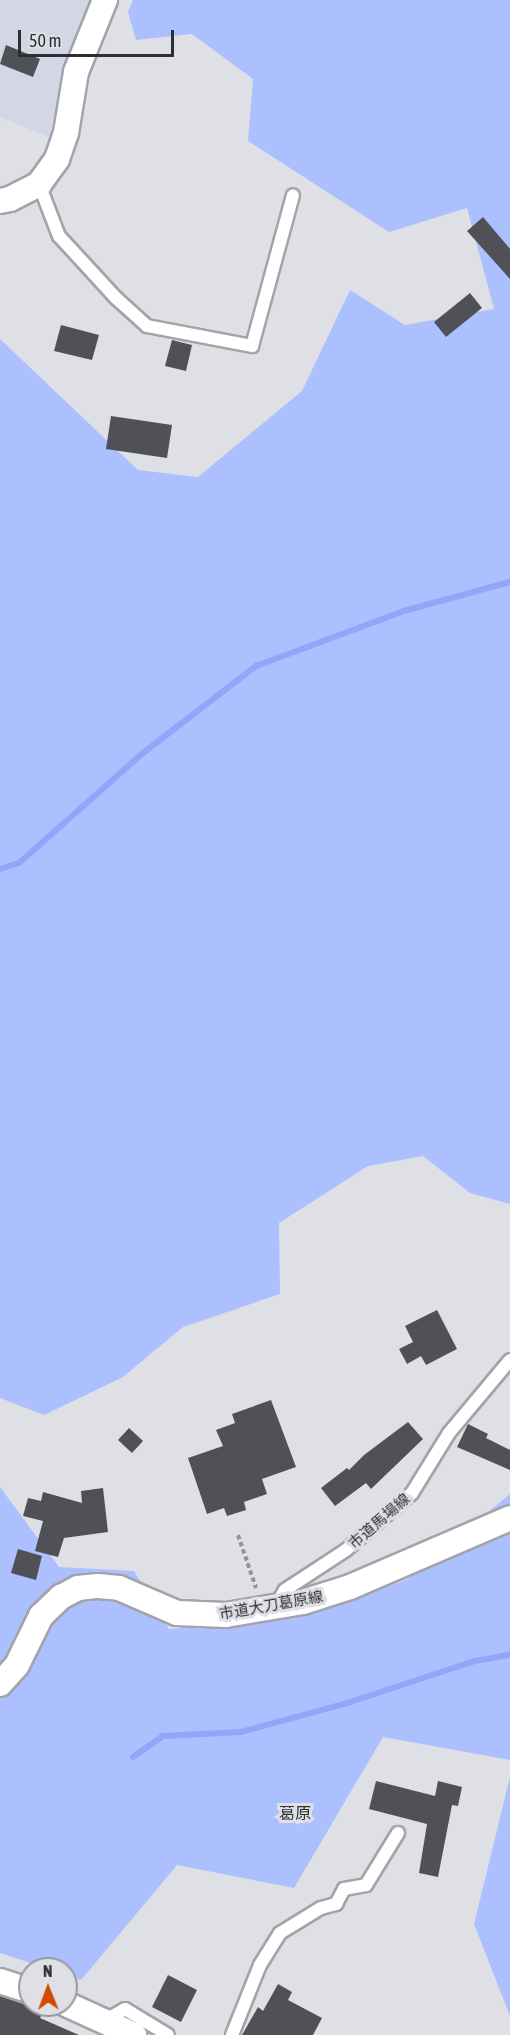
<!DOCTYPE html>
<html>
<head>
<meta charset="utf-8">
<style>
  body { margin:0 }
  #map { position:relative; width:510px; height:2035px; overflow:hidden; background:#dee0e6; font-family:"Asap Condensed","Noto Sans JP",sans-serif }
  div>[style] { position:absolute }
  .built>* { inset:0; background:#d3d7e5 }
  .green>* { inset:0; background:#acbffe }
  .stream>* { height:6px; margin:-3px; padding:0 3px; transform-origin:3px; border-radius:3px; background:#90a6f9 }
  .building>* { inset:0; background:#4f5156 }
  .path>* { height:4px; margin-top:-2px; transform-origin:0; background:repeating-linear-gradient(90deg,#929499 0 4.5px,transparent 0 7.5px) }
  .roads { filter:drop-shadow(2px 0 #a2a4aa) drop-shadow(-2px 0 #a2a4aa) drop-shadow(0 2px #a2a4aa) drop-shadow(0 -2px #a2a4aa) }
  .service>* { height:12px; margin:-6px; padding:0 6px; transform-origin:6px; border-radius:6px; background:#fff }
  .minor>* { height:24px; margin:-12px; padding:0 12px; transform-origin:12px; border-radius:12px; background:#fff }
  span { translate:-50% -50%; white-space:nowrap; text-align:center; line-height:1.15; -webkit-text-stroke:6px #dee0e6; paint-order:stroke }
  .street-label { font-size:15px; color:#2e2f32 }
  .neighbourhood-label { font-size:16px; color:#2e2f32 }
  .north { position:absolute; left:18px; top:1957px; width:60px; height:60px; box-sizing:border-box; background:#dee0e6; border:2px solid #98999e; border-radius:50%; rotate:359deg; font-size:16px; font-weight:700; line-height:24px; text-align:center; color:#2e2f32 }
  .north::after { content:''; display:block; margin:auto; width:21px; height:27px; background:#d04c00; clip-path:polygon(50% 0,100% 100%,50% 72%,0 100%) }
  .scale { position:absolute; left:18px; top:30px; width:156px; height:27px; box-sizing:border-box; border:3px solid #2e2f32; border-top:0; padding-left:8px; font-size:18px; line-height:21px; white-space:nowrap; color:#2e2f32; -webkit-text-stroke:4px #dee0e6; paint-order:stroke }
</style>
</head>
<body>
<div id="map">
  <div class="built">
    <div style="clip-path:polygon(0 0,99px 0,70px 56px,51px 138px,0 117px)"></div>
  </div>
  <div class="green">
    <div style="clip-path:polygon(133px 0,510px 0,510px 1204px,470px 1193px,423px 1156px,368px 1166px,279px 1223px,280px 1294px,183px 1327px,123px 1377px,44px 1415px,0 1398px,0 339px,138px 470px,198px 477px,302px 391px,350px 290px,405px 325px,494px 309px,467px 208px,389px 232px,248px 141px,253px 79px,192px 34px,136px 40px,128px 12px)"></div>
    <div style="clip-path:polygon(0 1487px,59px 1567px,134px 1571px,169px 1629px,294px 1618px,406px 1580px,510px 1494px,510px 1760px,383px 1737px,294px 1888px,177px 1865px,81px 1980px,66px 1975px,66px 1969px,49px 1969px,0 1953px)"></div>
    <div style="clip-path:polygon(510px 1777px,510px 2016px,474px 1924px)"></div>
  </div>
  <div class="stream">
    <div style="left:0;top:869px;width:20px;rotate:-18deg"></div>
    <div style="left:19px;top:863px;width:166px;rotate:-41.6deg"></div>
    <div style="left:143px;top:753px;width:143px;rotate:-37.6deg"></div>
    <div style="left:256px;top:666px;width:158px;rotate:-20.4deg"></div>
    <div style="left:404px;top:611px;width:110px;rotate:-15.3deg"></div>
    <div style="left:133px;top:1757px;width:37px;rotate:-35deg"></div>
    <div style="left:163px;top:1736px;width:78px;rotate:-2.9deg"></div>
    <div style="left:241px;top:1732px;width:107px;rotate:-15.2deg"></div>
    <div style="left:344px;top:1704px;width:138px;rotate:-18.2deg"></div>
    <div style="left:475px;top:1661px;width:36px;rotate:-10deg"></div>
  </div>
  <div class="building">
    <div style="clip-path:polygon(6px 45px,40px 59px,33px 77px,0 64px)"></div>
    <div style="clip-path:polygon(483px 217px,510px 249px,510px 279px,467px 231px)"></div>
    <div style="clip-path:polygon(470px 293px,482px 308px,446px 337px,434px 322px)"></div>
    <div style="clip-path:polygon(61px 325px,99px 335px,92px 360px,54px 351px)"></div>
    <div style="clip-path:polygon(172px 340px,192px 345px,186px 371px,165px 366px)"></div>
    <div style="clip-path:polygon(111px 416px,172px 425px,167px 458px,106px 449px)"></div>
    <div style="clip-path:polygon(437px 1310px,457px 1349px,426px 1365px,421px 1356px,407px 1364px,399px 1349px,413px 1342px,405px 1326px)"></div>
    <div style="clip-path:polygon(271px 1400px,296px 1467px,262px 1479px,267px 1494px,244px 1502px,246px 1510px,227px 1516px,224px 1508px,207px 1514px,188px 1458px,223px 1446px,216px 1430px,235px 1423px,232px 1414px)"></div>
    <div style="clip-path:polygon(408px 1422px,423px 1439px,371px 1489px,366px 1483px,335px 1506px,321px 1488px,347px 1468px,349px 1470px,364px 1455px)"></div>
    <div style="clip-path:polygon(468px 1424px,488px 1434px,486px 1438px,510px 1450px,510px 1470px,457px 1447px)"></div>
    <div style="clip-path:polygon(129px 1428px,143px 1441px,132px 1453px,118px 1440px)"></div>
    <div style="clip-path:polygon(103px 1488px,108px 1532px,64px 1538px,58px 1557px,35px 1551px,43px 1521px,23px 1516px,28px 1498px,41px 1501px,43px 1492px,82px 1503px,81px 1491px)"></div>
    <div style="clip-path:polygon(18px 1549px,42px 1556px,36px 1580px,11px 1573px)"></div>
    <div style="clip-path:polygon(376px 1781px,435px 1796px,438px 1781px,462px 1787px,458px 1806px,452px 1805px,438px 1877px,419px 1873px,427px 1824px,369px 1809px)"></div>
    <div style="clip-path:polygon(168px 1975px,197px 1990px,181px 2022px,152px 2007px)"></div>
    <div style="clip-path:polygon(278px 1984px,292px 1992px,288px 2000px,322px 2018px,313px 2035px,242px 2035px,258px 2007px,263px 2011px)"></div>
    <div style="clip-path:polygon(0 1996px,26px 2005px,47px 2005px,40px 2018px,79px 2035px,0 2035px)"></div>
  </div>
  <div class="path">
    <div style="left:238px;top:1535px;width:56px;rotate:71.2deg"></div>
  </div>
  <div class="roads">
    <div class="service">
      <div style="left:39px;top:184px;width:56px;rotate:69deg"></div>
      <div style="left:59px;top:236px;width:84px;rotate:47.4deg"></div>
      <div style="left:116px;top:298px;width:42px;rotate:42.1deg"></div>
      <div style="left:147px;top:326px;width:107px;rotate:10.8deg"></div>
      <div style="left:252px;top:346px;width:156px;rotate:-74.8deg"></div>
      <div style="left:276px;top:1606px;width:18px;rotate:-61deg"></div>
      <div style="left:285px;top:1590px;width:73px;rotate:-33.3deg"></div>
      <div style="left:346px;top:1550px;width:87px;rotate:-40.8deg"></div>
      <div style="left:412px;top:1493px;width:70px;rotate:-58.3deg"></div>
      <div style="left:449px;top:1433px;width:95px;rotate:-50.1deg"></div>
      <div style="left:106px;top:2020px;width:22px;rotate:-30deg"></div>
      <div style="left:125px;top:2009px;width:50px;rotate:31.2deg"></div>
      <div style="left:232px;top:2035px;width:75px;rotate:-68.2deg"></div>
      <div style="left:260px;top:1965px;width:38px;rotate:-58deg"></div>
      <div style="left:280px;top:1933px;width:48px;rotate:-31.4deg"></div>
      <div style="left:321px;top:1908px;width:16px;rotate:-15deg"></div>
      <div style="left:336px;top:1904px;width:17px;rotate:-62deg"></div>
      <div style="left:344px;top:1889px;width:22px;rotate:-10deg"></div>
      <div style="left:366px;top:1885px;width:61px;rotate:-58.4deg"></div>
    </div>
    <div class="minor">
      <div style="left:0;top:201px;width:10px;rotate:-11deg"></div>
      <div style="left:10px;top:199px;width:33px;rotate:-27deg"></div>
      <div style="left:39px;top:184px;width:31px;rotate:-54deg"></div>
      <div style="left:57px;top:159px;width:28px;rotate:-71deg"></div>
      <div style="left:66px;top:133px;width:62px;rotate:-80.7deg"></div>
      <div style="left:76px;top:72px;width:78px;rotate:-68.1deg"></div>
      <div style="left:0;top:1684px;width:25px;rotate:-48deg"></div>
      <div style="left:17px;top:1665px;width:55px;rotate:-63.9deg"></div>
      <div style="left:41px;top:1616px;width:28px;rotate:-44deg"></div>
      <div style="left:61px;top:1597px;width:19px;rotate:-28deg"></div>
      <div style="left:78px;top:1588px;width:20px;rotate:-6deg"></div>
      <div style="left:98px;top:1586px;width:21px;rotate:5deg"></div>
      <div style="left:119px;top:1588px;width:63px;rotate:23.3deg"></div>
      <div style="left:177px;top:1613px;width:49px;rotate:2.3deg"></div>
      <div style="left:226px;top:1615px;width:78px;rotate:-9.6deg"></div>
      <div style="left:303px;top:1602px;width:49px;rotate:-17.7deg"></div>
      <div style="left:350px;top:1587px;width:174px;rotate:-23.3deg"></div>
      <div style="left:0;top:1981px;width:32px;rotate:18deg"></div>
      <div style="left:66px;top:2004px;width:75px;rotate:24.5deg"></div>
    </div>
  </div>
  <div class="street-label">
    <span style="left:379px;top:1521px;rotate:-41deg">市道馬場線</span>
    <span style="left:271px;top:1605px;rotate:-10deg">市道大刀葛原線</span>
  </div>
  <div class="neighbourhood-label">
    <span style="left:295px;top:1813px">葛原</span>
  </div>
  <div class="north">N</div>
  <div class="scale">50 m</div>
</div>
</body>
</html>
